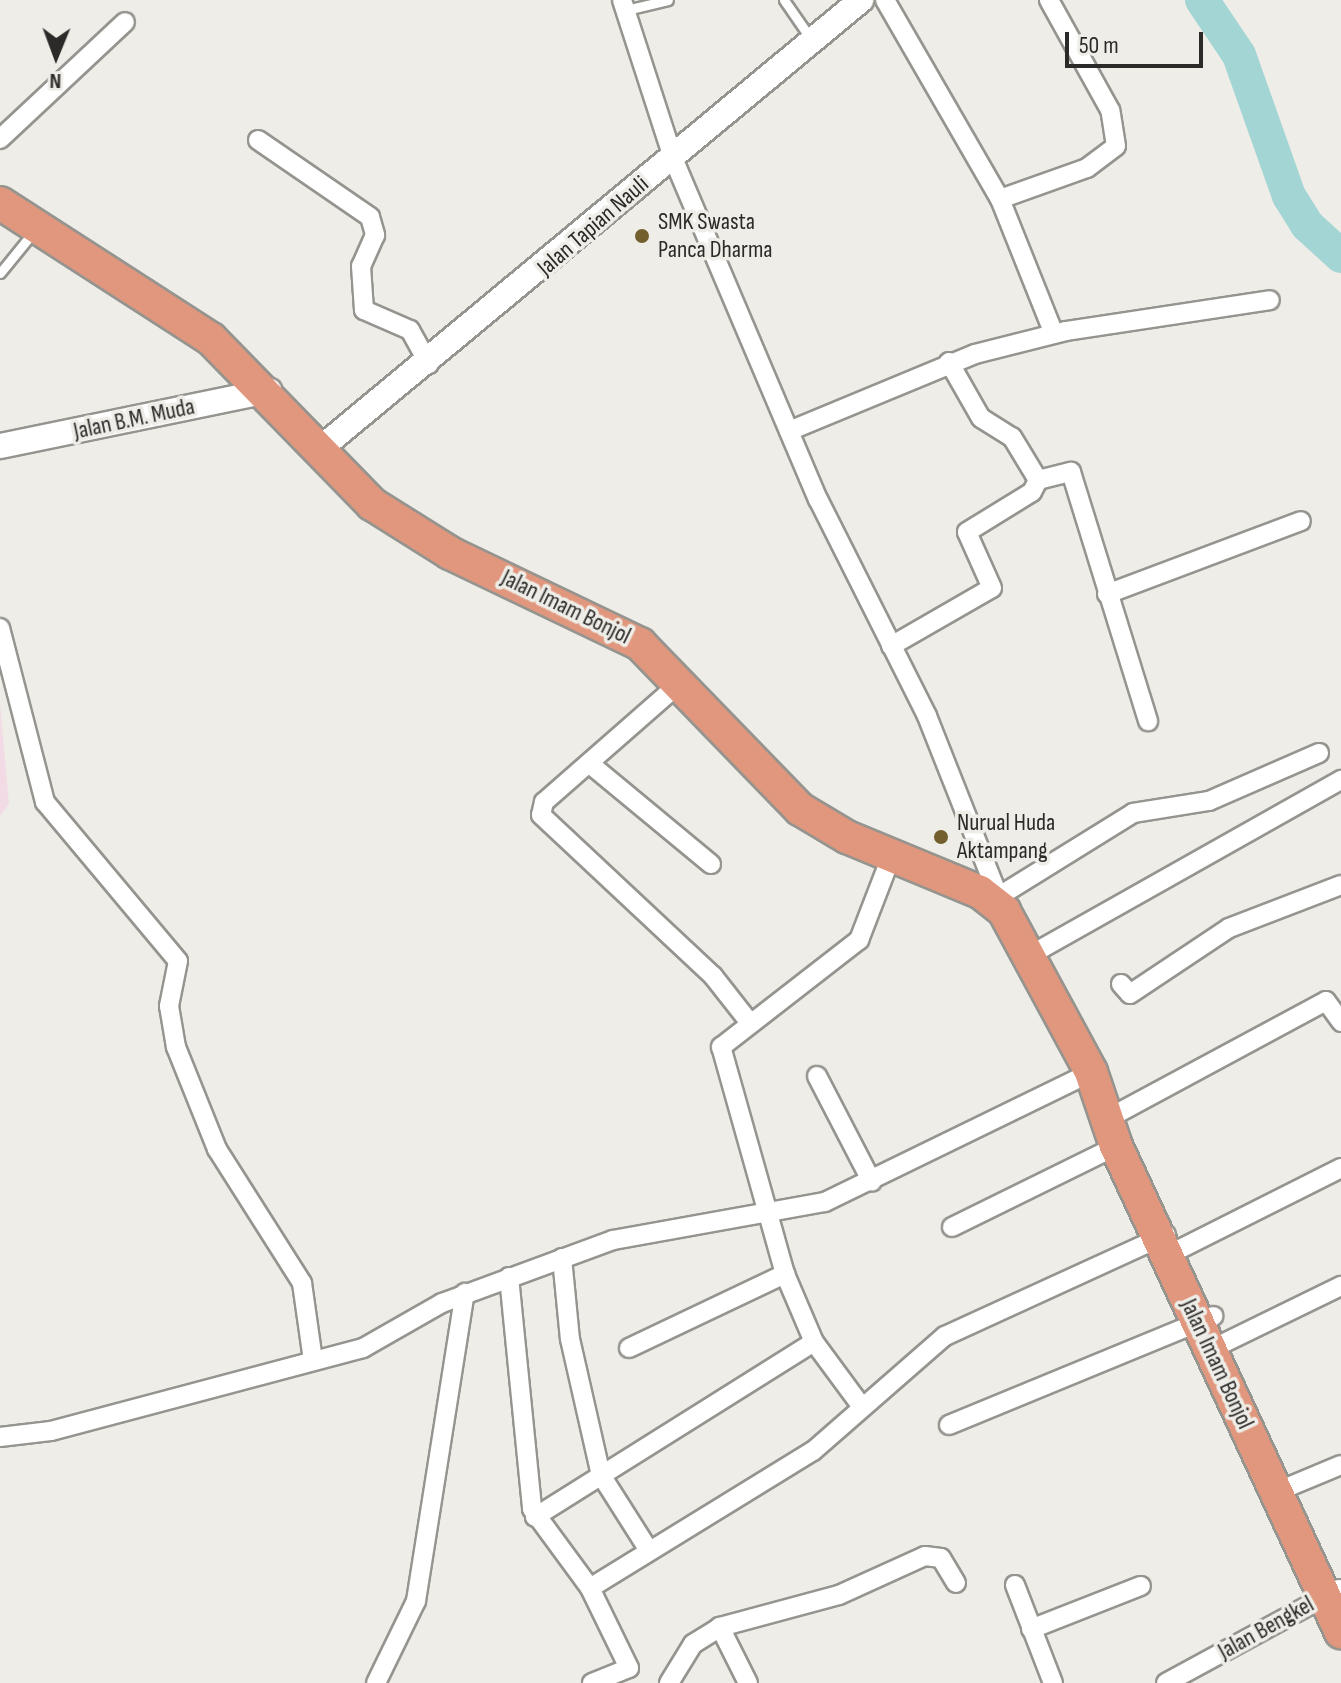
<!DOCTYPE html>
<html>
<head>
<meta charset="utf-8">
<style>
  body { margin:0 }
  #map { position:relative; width:1341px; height:1683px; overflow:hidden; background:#eeede8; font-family:"Sofia Sans Condensed",sans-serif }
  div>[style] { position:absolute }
  .education>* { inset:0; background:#f3dbe5 }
  .river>* { height:34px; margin:-17px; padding:0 17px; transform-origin:17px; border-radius:17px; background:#a4d5d5 }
  .roads { filter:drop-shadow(2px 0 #95948f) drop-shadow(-2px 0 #95948f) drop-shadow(0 2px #95948f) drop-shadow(0 -2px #95948f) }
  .lane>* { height:9px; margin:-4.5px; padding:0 4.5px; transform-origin:4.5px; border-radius:4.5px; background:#fff }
  .street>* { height:18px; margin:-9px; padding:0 9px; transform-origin:9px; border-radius:9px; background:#fff }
  .secondary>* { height:24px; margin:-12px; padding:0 12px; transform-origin:12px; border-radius:12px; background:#fff }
  .highway>* { height:32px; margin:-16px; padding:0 16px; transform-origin:16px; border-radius:16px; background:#e1977d }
  .dots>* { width:22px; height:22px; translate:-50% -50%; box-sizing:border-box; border:4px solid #eeede8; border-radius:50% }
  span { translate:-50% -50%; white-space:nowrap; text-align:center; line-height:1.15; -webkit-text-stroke:7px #eeede8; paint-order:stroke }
  .poi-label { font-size:24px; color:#2b2a28 }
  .left { translate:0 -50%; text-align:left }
  .street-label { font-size:24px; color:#2b2a28 }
  .north { position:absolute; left:16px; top:16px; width:80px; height:80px; -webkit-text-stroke:6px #eeede8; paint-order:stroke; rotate:181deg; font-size:22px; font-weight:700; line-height:32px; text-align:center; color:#2b2a28 }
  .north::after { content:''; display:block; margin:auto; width:28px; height:36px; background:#2b2a28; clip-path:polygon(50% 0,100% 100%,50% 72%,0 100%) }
  .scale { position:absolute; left:1065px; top:32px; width:138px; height:36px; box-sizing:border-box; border:4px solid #2b2a28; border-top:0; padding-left:10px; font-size:24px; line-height:28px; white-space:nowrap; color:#2b2a28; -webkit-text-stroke:6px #eeede8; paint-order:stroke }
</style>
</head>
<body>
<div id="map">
  <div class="education">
    <div style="clip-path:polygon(0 703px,9px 804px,0 816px)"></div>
  </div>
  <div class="river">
    <div style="left:1202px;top:0;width:66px;rotate:56.1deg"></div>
    <div style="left:1239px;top:55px;width:150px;rotate:70.5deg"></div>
    <div style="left:1289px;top:196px;width:34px;rotate:58deg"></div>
    <div style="left:1307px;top:225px;width:46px;rotate:42.4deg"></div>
  </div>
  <div class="roads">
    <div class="lane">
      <div style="left:784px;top:0;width:47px;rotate:55.3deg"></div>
      <div style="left:626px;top:10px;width:43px;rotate:-13.4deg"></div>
      <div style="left:0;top:273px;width:55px;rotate:-50.9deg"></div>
    </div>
    <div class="street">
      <div style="left:622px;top:0;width:166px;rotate:72.1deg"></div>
      <div style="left:673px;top:158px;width:371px;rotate:67deg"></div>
      <div style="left:818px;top:499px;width:243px;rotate:63.3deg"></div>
      <div style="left:927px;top:716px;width:206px;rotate:68.4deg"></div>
      <div style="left:885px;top:0;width:230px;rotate:60deg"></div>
      <div style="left:1000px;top:199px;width:145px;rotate:68.2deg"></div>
      <div style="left:0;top:139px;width:171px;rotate:-43.1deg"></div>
      <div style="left:258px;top:140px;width:136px;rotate:34.5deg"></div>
      <div style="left:370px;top:217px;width:19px;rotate:74deg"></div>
      <div style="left:375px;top:235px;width:34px;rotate:114deg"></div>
      <div style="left:361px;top:266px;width:44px;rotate:86.1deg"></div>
      <div style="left:364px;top:310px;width:50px;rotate:23.5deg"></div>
      <div style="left:410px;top:330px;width:39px;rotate:61deg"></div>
      <div style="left:1000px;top:199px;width:92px;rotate:-19.6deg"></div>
      <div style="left:1087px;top:168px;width:36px;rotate:-37deg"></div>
      <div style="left:1116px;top:146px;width:36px;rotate:-99deg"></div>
      <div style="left:1110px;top:110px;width:126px;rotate:-119deg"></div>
      <div style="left:949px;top:362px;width:64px;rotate:60.3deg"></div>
      <div style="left:981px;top:418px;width:36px;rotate:32deg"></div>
      <div style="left:1012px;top:437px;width:50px;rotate:58.8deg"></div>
      <div style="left:1038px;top:480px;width:34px;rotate:-14deg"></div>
      <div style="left:1071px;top:472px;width:261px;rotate:72.8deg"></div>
      <div style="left:789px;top:431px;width:201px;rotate:-22.5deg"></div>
      <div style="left:975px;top:354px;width:94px;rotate:-14.2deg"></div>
      <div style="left:1066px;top:331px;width:206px;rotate:-8.6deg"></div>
      <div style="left:1107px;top:594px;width:207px;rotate:-20.6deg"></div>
      <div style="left:0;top:628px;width:180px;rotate:75.5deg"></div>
      <div style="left:45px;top:802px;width:207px;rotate:50.1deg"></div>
      <div style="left:178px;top:961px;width:46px;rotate:101.3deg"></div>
      <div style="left:169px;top:1006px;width:42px;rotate:80.3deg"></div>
      <div style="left:176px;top:1047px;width:110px;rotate:68.1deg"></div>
      <div style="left:217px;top:1149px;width:159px;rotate:57.6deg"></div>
      <div style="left:302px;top:1283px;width:78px;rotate:81.9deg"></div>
      <div style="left:891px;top:646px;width:116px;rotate:-29.9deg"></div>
      <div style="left:992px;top:588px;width:61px;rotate:-114.1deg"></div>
      <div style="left:967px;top:532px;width:76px;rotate:-31.6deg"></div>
      <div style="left:1032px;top:492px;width:13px;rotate:-63deg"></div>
      <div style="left:680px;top:683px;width:181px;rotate:138.8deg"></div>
      <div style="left:544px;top:802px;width:13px;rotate:103deg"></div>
      <div style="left:541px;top:815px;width:236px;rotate:43.1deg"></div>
      <div style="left:713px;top:976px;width:60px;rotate:51.8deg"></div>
      <div style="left:590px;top:764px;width:157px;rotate:39.6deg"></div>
      <div style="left:1001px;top:895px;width:155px;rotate:-31.8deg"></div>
      <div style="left:1133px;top:813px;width:77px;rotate:-9deg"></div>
      <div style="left:1209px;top:801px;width:120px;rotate:-23.6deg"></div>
      <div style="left:1032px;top:954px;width:355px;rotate:-29.4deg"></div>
      <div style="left:1121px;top:984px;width:13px;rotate:48deg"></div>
      <div style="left:1130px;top:994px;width:119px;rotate:-33.7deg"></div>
      <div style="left:1229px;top:928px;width:120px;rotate:-21deg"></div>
      <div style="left:817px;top:1076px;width:119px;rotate:62.6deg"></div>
      <div style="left:1118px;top:1113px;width:236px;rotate:-28.3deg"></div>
      <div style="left:1326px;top:1001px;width:26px;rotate:54deg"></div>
      <div style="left:952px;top:1227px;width:188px;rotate:-26.2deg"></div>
      <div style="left:1180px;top:1249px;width:180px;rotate:-26.7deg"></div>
      <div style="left:562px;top:1258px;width:81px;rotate:84.4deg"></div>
      <div style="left:570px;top:1339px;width:139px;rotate:77.2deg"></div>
      <div style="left:601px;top:1475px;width:88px;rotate:57.6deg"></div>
      <div style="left:509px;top:1277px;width:233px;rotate:84.3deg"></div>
      <div style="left:532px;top:1509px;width:98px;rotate:53.7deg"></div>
      <div style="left:590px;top:1588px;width:89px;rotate:64deg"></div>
      <div style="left:629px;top:1668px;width:40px;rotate:158deg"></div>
      <div style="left:1226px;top:1342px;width:128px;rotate:-26deg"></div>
      <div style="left:629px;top:1348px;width:173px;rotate:-25.4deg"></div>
      <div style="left:862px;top:1407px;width:81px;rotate:-126.4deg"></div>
      <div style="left:814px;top:1342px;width:74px;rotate:-113.1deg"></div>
      <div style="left:785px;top:1274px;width:236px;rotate:-105.7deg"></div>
      <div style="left:721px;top:1047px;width:175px;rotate:-37.8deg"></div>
      <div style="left:859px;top:940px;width:89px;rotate:-68.9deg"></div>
      <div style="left:949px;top:1425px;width:286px;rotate:-22.4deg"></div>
      <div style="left:0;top:1437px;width:51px;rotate:-6.7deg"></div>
      <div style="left:51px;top:1431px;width:323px;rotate:-14.9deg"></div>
      <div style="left:363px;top:1348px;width:91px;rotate:-29.7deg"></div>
      <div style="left:442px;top:1303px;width:182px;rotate:-20.2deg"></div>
      <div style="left:613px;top:1240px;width:215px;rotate:-10.2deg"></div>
      <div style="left:825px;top:1202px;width:296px;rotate:-26deg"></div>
      <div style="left:1276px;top:1492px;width:70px;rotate:-22.6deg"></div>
      <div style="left:535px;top:1517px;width:329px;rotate:-32.1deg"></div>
      <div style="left:1015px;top:1585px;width:105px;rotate:68.8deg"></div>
      <div style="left:590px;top:1588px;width:262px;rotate:-31.6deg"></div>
      <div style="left:813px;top:1451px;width:175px;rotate:-41.1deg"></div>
      <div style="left:945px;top:1336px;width:243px;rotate:-24.6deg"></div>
      <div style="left:1031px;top:1629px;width:118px;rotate:-21.4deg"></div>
      <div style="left:376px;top:1683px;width:91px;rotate:-64deg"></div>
      <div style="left:416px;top:1601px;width:312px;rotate:-81deg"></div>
      <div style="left:669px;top:1683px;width:46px;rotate:-58.4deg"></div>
      <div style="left:693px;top:1644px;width:32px;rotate:-32deg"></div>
      <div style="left:748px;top:1683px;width:63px;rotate:-116.6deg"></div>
      <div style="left:720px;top:1627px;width:123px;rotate:-15.1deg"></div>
      <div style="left:839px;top:1595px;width:94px;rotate:-24.4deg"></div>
      <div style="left:925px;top:1556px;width:16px;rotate:7deg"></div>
      <div style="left:941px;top:1558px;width:29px;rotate:59deg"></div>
      <div style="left:1166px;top:1683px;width:197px;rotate:-28.5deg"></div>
    </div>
    <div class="secondary">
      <div style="left:0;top:446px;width:275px;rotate:-11.6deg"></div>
      <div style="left:321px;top:448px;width:702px;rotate:-39.68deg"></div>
    </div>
    <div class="highway">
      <div style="left:0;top:203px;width:251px;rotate:32.8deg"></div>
      <div style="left:211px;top:339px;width:231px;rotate:45.7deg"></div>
      <div style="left:372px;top:504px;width:92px;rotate:32.1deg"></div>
      <div style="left:450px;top:553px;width:211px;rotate:25.6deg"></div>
      <div style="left:640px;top:644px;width:230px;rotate:45.9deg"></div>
      <div style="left:800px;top:809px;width:55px;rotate:30.8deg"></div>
      <div style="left:847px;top:837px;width:144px;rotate:22.5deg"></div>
      <div style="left:980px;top:892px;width:31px;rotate:38deg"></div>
      <div style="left:1004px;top:911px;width:183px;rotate:61.6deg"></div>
      <div style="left:1091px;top:1072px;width:78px;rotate:71.3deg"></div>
      <div style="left:1116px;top:1146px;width:536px;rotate:65.16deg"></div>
    </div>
  </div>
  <div class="dots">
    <div style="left:642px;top:236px;background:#725f2d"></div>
    <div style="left:941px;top:837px;background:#725f2d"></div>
  </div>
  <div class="poi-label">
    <span class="left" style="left:658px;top:236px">SMK Swasta<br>Panca Dharma</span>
    <span class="left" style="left:957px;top:837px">Nurual Huda<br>Aktampang</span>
  </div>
  <div class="street-label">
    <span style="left:593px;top:226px;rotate:-41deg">Jalan Tapian Nauli</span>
    <span style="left:134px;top:419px;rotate:-12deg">Jalan B.M. Muda</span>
    <span style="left:566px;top:607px;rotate:26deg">Jalan Imam Bonjol</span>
    <span style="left:1217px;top:1364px;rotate:65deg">Jalan Imam Bonjol</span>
    <span style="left:1266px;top:1628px;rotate:-29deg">Jalan Bengkel</span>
  </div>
  <div class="north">N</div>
  <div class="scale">50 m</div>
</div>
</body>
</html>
